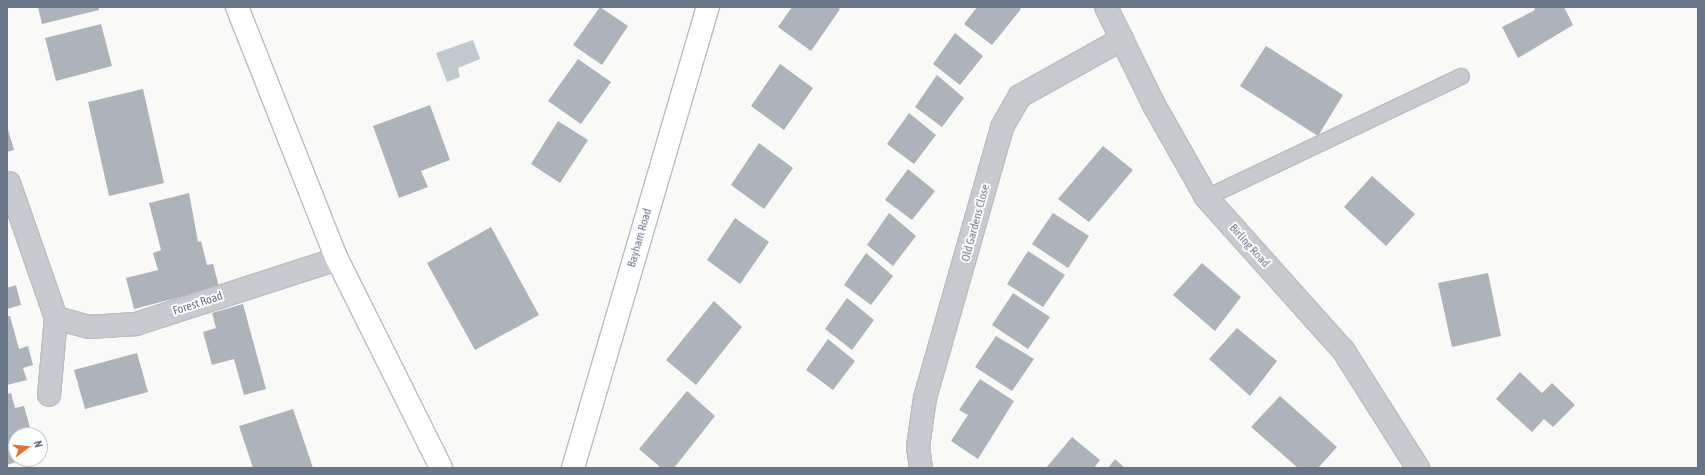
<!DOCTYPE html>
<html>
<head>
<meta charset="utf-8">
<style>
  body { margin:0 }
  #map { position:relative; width:1705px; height:475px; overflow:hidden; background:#f9faf7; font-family:"Asap Condensed",sans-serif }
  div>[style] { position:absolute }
  .water>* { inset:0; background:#c1c9ce }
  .building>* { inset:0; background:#adb3bb }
  .roads { filter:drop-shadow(1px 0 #babdc3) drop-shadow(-1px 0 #babdc3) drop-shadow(0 1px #babdc3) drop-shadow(0 -1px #babdc3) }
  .lane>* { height:15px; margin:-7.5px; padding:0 7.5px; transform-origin:7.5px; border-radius:7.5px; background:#c7cace }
  .street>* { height:22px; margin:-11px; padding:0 11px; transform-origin:11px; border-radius:11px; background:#c7cace }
  .secondary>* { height:22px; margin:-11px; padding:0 11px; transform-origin:11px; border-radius:11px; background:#fff }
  span { translate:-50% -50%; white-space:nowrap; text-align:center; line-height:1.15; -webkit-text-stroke:4px #fff; paint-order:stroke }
  .street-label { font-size:12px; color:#697688 }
  .frame { position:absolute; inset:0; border:8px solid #697688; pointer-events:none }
  .north { position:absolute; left:8px; top:427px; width:40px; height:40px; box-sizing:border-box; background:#fff; border:1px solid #c3c8cf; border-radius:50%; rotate:74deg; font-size:11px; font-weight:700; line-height:16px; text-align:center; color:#697688 }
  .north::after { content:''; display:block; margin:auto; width:14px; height:18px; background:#e1722f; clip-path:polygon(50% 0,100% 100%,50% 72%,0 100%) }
</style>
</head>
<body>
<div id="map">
  <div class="water">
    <div style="clip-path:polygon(473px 40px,480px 59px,458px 68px,460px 77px,447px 82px,436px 53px)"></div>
  </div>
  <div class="building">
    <div style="clip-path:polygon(38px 7px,99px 7px,99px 10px,42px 24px)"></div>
    <div style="clip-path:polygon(600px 7px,628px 26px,602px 65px,573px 45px)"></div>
    <div style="clip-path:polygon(792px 7px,837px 7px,840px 9px,811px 51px,778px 27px)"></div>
    <div style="clip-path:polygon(977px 7px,1019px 7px,1021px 9px,992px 45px,964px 24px)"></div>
    <div style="clip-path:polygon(1534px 7px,1564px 7px,1573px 25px,1518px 58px,1502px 27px,1535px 10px)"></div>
    <div style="clip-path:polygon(101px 24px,112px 66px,56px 81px,45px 38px)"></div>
    <div style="clip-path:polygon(955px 33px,983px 56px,960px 85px,933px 64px)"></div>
    <div style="clip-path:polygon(1266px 46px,1343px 95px,1318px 136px,1240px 86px)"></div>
    <div style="clip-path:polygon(578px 59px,611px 82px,581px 124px,548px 101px)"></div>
    <div style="clip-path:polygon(780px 64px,813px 88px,784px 130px,751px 106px)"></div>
    <div style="clip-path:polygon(937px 75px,964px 98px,942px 127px,915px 107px)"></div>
    <div style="clip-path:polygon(143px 89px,164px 183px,109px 196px,88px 102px)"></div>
    <div style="clip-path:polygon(430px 105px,450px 160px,421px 171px,428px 187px,399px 198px,373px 126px)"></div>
    <div style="clip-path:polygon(909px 113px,936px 135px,914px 164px,887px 144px)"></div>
    <div style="clip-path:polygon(558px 121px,588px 140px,560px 183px,531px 164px)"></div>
    <div style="clip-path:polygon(7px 126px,14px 150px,7px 152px)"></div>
    <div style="clip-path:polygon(759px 143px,793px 168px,764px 209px,731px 185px)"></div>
    <div style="clip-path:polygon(1103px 146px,1133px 170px,1089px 222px,1058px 199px)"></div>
    <div style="clip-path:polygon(908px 169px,935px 191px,912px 220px,885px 200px)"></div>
    <div style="clip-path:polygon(1372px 176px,1415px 214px,1386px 246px,1344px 207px)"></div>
    <div style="clip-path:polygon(189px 193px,198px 242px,201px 241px,207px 265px,213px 264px,219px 287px,134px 309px,126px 278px,158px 270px,153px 253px,161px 250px,149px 203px)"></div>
    <div style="clip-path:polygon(889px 213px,916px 236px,893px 266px,867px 245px)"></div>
    <div style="clip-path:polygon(1053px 213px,1089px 236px,1068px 268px,1032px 244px)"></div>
    <div style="clip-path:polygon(735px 218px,769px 242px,740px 284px,707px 260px)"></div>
    <div style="clip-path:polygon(491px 227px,539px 315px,475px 350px,427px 263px)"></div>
    <div style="clip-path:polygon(1028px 251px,1065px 275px,1043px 307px,1007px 284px)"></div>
    <div style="clip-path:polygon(866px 253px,893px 276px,871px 305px,844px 285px)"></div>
    <div style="clip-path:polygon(1202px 263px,1241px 297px,1215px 331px,1173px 295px)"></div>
    <div style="clip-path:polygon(1488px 273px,1501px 336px,1452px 347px,1438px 283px)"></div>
    <div style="clip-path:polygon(16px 285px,21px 305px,7px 309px,7px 288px)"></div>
    <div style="clip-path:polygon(1013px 293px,1050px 317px,1028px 349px,992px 325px)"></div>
    <div style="clip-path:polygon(847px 298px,874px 320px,852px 350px,825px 329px)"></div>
    <div style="clip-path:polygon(714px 301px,742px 327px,696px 385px,666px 360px)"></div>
    <div style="clip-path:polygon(243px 304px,266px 389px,244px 395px,234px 359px,212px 365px,203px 332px,216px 328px,212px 313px)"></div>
    <div style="clip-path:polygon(7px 316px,10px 316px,19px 349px,28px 346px,33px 365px,23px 368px,27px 380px,7px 385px)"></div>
    <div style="clip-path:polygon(1237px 328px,1277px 361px,1250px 396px,1209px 359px)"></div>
    <div style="clip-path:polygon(996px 336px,1034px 359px,1012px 391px,975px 367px)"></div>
    <div style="clip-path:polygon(828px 339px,855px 361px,833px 390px,806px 370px)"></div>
    <div style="clip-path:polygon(137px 353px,148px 392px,85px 409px,74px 370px)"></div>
    <div style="clip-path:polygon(1520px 372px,1542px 393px,1552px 383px,1575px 405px,1553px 427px,1544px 419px,1532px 432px,1496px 399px)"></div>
    <div style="clip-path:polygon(980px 379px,1014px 401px,978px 459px,951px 441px,968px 415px,959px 410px)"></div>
    <div style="clip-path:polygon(687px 391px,715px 416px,674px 468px,661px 468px,639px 449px)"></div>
    <div style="clip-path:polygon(11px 393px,15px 408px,24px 406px,32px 435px,16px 435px,16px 459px,26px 459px,7px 465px,7px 394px)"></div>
    <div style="clip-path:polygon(1280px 396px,1337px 447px,1318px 468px,1298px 468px,1251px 427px)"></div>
    <div style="clip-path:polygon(293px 409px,313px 468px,253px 468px,239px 426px)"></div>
    <div style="clip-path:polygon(1072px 437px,1100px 460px,1094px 468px,1046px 468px)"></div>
    <div style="clip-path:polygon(1115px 459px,1125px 468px,1108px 468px)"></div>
  </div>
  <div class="roads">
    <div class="lane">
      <div style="left:1206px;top:197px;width:282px;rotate:-25.4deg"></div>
    </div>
    <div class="street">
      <div style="left:1106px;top:7px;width:109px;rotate:63.9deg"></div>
      <div style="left:1154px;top:105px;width:106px;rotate:60.5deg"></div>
      <div style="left:1206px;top:197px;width:205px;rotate:48.2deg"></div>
      <div style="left:1343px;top:350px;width:140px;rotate:57.6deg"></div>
      <div style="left:9px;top:183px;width:143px;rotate:70.8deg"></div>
      <div style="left:56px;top:318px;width:77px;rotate:95.2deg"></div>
      <div style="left:56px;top:318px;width:34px;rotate:15deg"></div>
      <div style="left:89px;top:327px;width:47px;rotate:-3.7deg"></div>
      <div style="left:136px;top:324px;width:211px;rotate:-17.9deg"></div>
      <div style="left:921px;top:468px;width:21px;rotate:-98deg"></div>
      <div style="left:918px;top:447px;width:49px;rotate:-81.9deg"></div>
      <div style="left:925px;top:398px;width:282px;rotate:-74.1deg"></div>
      <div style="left:1002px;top:127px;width:36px;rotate:-60deg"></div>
      <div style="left:1020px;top:96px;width:117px;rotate:-29.2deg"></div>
    </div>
    <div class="secondary">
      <div style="left:237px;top:7px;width:271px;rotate:68.4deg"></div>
      <div style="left:337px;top:259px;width:233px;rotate:63.5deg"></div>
      <div style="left:573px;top:468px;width:480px;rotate:-73.7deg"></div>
    </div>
  </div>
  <div class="street-label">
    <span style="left:976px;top:223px;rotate:-75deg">Old Gardens Close</span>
    <span style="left:640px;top:238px;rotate:-74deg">Bayham Road</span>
    <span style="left:1249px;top:246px;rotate:48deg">Birling Road</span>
    <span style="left:198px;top:304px;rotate:-18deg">Forest Road</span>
  </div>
  <div class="frame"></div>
  <div class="north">N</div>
</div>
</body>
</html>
